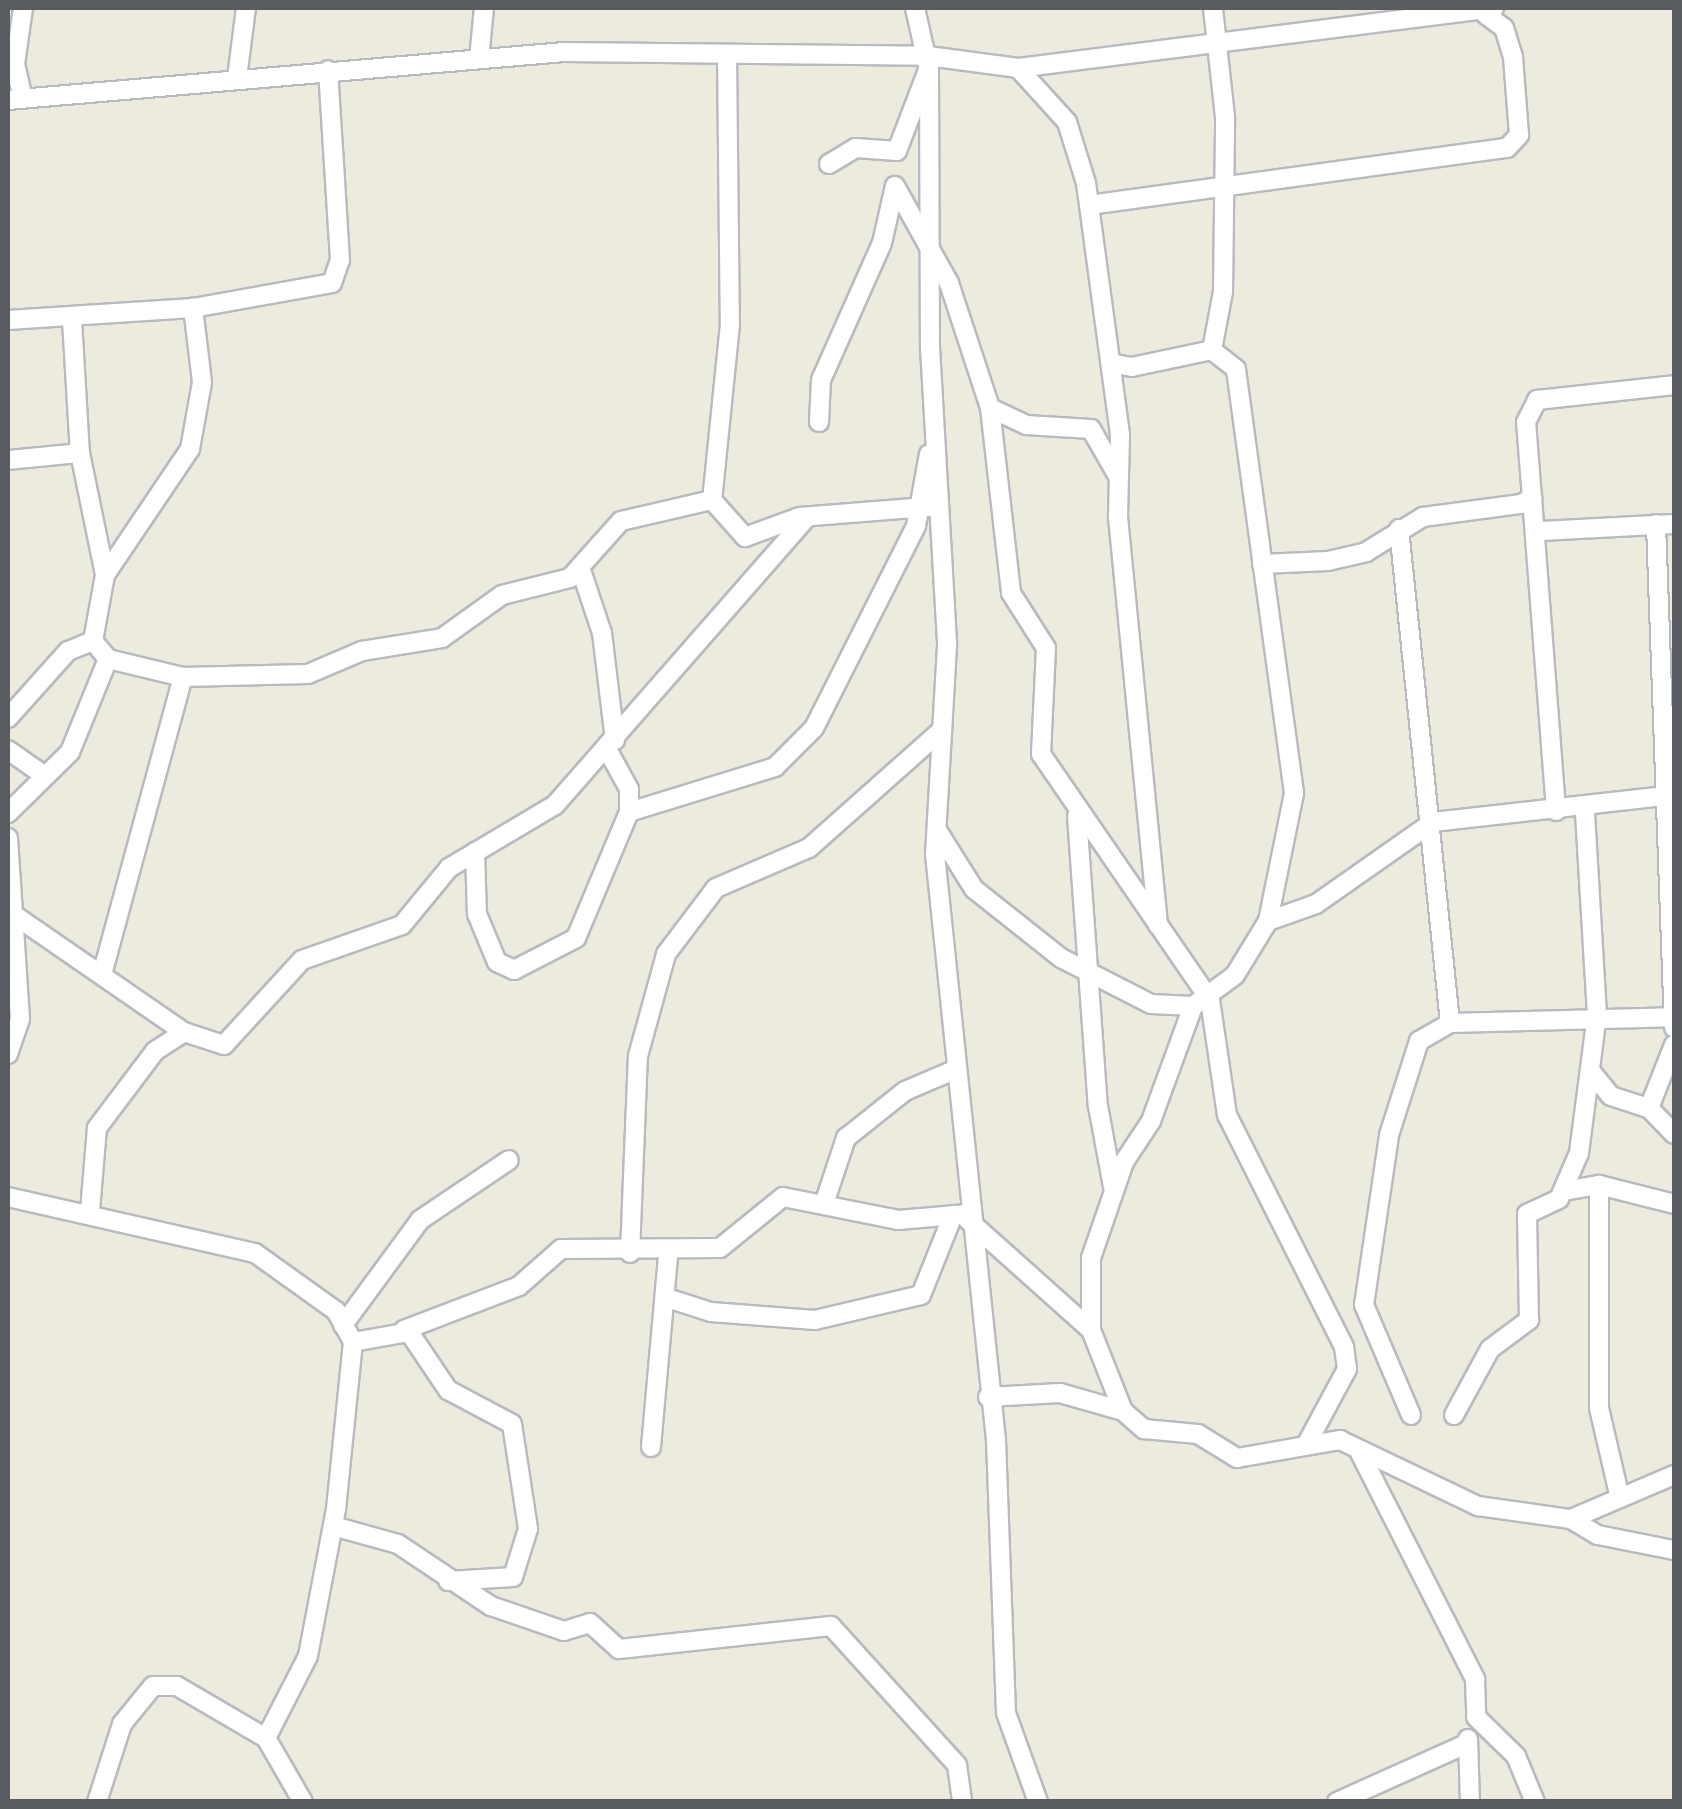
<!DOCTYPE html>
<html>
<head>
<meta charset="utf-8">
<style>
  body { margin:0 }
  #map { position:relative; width:1682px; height:1809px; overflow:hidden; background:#edeade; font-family:Arial,sans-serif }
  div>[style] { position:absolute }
  .roads { filter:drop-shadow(2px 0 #b7babf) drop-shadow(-2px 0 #b7babf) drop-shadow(0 2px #b7babf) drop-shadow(0 -2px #b7babf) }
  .minor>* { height:18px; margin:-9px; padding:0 9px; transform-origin:9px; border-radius:9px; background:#fff }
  span { translate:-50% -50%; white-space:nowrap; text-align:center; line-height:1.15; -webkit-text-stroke:8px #fff; paint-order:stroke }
  .frame { position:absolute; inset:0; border:10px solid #585c61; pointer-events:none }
</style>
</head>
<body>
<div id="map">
  <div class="roads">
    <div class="minor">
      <div style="left:23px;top:8px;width:57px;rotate:98.1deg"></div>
      <div style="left:15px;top:64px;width:35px;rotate:77deg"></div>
      <div style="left:915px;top:8px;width:64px;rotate:77.3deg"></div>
      <div style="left:929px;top:70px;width:277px;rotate:89.8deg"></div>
      <div style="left:930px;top:347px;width:299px;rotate:86.7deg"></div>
      <div style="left:947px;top:646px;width:208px;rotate:93.3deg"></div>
      <div style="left:935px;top:854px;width:589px;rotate:84.06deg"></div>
      <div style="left:996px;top:1440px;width:273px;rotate:87.9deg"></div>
      <div style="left:1006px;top:1713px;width:95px;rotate:70.2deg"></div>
      <div style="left:727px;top:54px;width:270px;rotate:89.4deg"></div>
      <div style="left:730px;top:324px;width:177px;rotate:95.8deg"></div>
      <div style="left:712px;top:500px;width:50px;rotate:48.3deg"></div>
      <div style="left:745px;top:537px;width:59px;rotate:-20deg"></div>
      <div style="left:800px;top:517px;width:139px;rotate:-4.5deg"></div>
      <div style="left:479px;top:59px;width:51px;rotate:-84.4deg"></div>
      <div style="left:1018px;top:68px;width:73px;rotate:47.8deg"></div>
      <div style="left:1067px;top:122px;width:64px;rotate:72.7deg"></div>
      <div style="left:1086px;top:183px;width:254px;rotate:82.3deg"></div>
      <div style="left:1120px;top:435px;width:82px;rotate:91.4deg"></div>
      <div style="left:1118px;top:517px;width:410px;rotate:84.4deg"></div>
      <div style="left:237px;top:78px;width:71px;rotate:-82.7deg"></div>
      <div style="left:8px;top:100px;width:559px;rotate:-4.93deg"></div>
      <div style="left:565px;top:52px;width:363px;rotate:0.6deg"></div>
      <div style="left:928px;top:56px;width:91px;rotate:7.6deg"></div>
      <div style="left:1018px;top:68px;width:480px;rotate:-7.2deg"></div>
      <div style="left:829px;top:164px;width:31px;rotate:-31deg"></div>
      <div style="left:856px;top:148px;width:41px;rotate:4.2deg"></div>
      <div style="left:897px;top:151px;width:87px;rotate:-69.1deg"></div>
      <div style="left:895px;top:186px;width:111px;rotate:60.9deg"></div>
      <div style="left:949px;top:283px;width:132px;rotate:71.8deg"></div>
      <div style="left:990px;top:408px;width:186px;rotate:83.5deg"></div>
      <div style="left:1011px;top:593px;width:65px;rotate:57.5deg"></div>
      <div style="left:1046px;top:648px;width:106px;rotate:92.7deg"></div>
      <div style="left:1041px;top:754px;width:298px;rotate:55.5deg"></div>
      <div style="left:1210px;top:1000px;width:116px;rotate:81.6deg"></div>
      <div style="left:1227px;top:1115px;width:260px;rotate:63.2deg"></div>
      <div style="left:1344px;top:1347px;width:22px;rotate:82deg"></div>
      <div style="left:1347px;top:1369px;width:86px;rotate:118.3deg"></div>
      <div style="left:1089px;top:205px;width:422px;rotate:-7.8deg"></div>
      <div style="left:1507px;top:148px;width:18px;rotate:-47deg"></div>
      <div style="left:1519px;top:135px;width:78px;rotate:-94.4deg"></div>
      <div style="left:1513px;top:57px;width:30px;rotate:-107deg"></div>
      <div style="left:1504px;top:28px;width:22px;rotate:-144deg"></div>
      <div style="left:8px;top:320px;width:185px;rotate:-3.7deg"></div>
      <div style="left:193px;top:308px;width:141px;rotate:-10.2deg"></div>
      <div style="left:332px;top:283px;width:24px;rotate:-71deg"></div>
      <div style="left:340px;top:260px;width:190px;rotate:-93.6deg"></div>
      <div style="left:72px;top:320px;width:133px;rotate:86.6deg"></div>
      <div style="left:80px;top:453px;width:125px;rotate:78.4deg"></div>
      <div style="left:105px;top:575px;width:67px;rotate:100.3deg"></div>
      <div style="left:93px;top:641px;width:23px;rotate:50deg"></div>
      <div style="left:108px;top:659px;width:77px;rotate:13.5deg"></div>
      <div style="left:1212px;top:350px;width:59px;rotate:-79.3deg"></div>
      <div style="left:1223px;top:292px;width:175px;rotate:-89.3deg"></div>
      <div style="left:1225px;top:117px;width:110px;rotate:-96.3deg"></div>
      <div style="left:990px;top:408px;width:40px;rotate:25deg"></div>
      <div style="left:1026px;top:425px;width:65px;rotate:3.5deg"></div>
      <div style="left:1091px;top:429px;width:56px;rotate:60.3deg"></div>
      <div style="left:819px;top:422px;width:42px;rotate:-87.3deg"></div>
      <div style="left:821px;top:380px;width:150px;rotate:-66deg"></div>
      <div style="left:882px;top:243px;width:58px;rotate:-77.2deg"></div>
      <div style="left:8px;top:460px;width:72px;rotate:-5.6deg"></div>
      <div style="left:1532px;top:498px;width:314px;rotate:85.6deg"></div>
      <div style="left:1656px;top:524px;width:504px;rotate:87.95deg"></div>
      <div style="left:1399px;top:529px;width:497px;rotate:84.1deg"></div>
      <div style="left:1541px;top:531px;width:133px;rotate:-3deg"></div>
      <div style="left:1262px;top:564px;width:66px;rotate:-2.6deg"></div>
      <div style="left:1328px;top:561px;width:39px;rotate:-13deg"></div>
      <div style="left:1366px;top:552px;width:67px;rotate:-31.6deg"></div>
      <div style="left:1423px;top:517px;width:99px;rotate:-7.6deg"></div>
      <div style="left:1521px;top:504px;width:13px;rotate:-29deg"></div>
      <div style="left:1532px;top:498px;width:76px;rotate:-94.5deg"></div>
      <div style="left:1526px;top:422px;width:25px;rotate:-63deg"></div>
      <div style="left:1537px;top:400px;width:138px;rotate:-6.2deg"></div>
      <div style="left:580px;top:567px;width:70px;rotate:71.6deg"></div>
      <div style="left:602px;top:633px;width:108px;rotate:83.1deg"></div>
      <div style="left:105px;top:575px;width:152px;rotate:-56deg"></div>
      <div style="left:190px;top:449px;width:68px;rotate:-79.8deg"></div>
      <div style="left:202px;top:382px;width:75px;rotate:-96.9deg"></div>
      <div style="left:8px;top:718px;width:90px;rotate:-48.2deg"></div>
      <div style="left:68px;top:651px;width:27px;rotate:-22deg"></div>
      <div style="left:8px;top:750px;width:45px;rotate:35.1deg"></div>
      <div style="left:629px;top:812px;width:153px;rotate:-17.1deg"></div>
      <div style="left:775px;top:767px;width:55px;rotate:-45deg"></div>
      <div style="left:814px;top:728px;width:226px;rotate:-63.2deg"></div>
      <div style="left:916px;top:526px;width:73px;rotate:-79.8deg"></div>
      <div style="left:8px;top:813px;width:87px;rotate:-44.5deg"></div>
      <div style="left:70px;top:752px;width:100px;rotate:-67.8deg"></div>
      <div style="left:1077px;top:816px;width:291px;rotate:85.9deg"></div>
      <div style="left:1098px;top:1106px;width:82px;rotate:79.5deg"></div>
      <div style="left:937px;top:830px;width:70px;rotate:57.9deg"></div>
      <div style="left:974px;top:889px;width:111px;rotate:38.4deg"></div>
      <div style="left:1061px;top:958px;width:101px;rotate:27.1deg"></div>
      <div style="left:1151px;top:1004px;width:42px;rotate:2.7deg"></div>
      <div style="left:8px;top:838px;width:181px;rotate:86.2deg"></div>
      <div style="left:20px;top:1019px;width:37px;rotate:109deg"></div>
      <div style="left:475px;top:852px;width:62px;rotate:88.2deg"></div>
      <div style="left:477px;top:914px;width:52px;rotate:67.4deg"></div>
      <div style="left:497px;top:962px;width:19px;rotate:25deg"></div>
      <div style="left:514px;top:970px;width:70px;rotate:-27.3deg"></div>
      <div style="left:576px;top:938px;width:137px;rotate:-67.2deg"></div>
      <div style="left:629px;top:812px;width:23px;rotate:-90deg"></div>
      <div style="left:629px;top:789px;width:46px;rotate:-118.8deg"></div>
      <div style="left:17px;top:917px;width:203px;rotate:34.6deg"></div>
      <div style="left:1268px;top:921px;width:51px;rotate:-19.5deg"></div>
      <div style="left:1316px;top:904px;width:143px;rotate:-35deg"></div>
      <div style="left:1433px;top:822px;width:243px;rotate:-6.4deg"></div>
      <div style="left:103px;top:971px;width:305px;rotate:-74.8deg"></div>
      <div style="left:183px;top:677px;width:125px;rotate:-1.4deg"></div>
      <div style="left:308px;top:674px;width:59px;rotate:-23.1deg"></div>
      <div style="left:362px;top:651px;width:81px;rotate:-9.2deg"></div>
      <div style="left:442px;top:638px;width:74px;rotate:-35.6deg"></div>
      <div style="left:502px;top:595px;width:70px;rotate:-14deg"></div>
      <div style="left:570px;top:578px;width:76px;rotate:-48.2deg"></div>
      <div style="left:621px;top:521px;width:93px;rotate:-13deg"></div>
      <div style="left:1593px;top:1074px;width:28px;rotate:51deg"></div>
      <div style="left:1611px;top:1096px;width:40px;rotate:18deg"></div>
      <div style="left:1649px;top:1108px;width:36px;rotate:46deg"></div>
      <div style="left:1649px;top:1108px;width:68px;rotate:-68.4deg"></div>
      <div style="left:1599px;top:1185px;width:223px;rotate:90deg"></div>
      <div style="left:1599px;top:1408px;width:88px;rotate:76.9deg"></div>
      <div style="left:1564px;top:1191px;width:36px;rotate:-10deg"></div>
      <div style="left:1599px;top:1185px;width:77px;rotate:14.2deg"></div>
      <div style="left:8px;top:1197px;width:253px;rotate:12.8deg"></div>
      <div style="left:255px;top:1253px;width:100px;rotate:35.6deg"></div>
      <div style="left:336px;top:1311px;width:35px;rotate:61deg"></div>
      <div style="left:353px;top:1342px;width:168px;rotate:95.8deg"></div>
      <div style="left:336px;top:1509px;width:150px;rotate:100.8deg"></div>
      <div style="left:308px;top:1656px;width:92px;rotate:117.1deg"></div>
      <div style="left:266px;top:1738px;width:74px;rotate:60deg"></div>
      <div style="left:824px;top:1204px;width:70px;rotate:-71.6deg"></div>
      <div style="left:846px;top:1138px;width:75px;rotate:-38.5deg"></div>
      <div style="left:905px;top:1091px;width:51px;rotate:-23.1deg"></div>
      <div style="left:90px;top:1211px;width:83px;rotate:-85.2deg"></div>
      <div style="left:97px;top:1128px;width:96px;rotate:-53deg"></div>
      <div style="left:155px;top:1051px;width:35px;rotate:-33deg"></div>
      <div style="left:184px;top:1032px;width:42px;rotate:18deg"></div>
      <div style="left:224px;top:1045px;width:115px;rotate:-47.5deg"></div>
      <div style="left:302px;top:960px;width:106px;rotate:-19.3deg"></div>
      <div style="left:402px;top:925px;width:74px;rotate:-50.5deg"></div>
      <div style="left:449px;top:868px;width:123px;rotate:-30.7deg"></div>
      <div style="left:555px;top:805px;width:380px;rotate:-48.8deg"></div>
      <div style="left:968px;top:1220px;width:165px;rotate:41.8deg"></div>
      <div style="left:1091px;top:1330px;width:87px;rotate:68.4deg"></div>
      <div style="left:630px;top:1253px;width:197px;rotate:-87.7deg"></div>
      <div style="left:638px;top:1056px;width:106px;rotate:-74.6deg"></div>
      <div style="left:666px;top:954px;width:83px;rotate:-52.9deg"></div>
      <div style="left:716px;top:888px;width:101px;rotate:-23.3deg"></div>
      <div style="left:809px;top:848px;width:178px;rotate:-41.6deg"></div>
      <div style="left:667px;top:1298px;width:46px;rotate:17.7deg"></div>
      <div style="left:711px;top:1312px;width:104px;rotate:4.4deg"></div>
      <div style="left:815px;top:1320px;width:109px;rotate:-13.3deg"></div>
      <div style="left:921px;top:1295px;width:86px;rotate:-68.2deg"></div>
      <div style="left:343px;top:1325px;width:130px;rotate:-53.7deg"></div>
      <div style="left:420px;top:1220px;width:107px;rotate:-34deg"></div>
      <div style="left:404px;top:1330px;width:123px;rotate:-20.9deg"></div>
      <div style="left:519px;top:1286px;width:56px;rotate:-41.4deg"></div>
      <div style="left:561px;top:1249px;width:159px;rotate:-0.4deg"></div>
      <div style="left:720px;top:1248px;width:81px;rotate:-39deg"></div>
      <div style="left:783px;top:1197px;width:117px;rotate:11.3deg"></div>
      <div style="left:898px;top:1220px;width:70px;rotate:-4.9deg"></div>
      <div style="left:1091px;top:1330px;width:72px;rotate:-90deg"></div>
      <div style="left:1091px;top:1258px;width:102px;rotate:-71deg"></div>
      <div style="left:1124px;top:1162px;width:49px;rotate:-56.6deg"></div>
      <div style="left:1151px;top:1121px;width:122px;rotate:-69.9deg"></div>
      <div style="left:1193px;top:1006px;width:52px;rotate:-36.4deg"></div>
      <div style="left:1235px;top:975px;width:63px;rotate:-58.6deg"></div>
      <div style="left:1268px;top:921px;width:131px;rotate:-78.5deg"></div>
      <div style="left:1294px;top:793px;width:428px;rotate:-97.8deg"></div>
      <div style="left:1236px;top:369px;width:31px;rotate:-142deg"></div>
      <div style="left:1212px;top:350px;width:82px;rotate:168deg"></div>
      <div style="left:1132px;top:367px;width:22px;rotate:-170deg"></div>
      <div style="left:353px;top:1342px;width:57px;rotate:-10.1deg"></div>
      <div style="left:409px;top:1332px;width:70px;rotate:56.1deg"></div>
      <div style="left:448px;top:1390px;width:72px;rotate:28deg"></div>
      <div style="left:512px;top:1424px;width:106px;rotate:81.3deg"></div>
      <div style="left:528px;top:1529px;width:50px;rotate:107.4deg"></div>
      <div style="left:513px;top:1577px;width:65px;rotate:176.5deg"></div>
      <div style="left:988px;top:1397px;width:72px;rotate:-3.2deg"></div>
      <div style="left:1060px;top:1393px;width:66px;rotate:15.9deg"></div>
      <div style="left:1123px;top:1411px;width:28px;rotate:41deg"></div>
      <div style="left:1144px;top:1429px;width:54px;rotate:5.3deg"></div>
      <div style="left:1198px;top:1434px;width:46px;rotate:31.6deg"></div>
      <div style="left:1237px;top:1458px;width:105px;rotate:-9.9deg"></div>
      <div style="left:1340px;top:1440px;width:153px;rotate:25.6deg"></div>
      <div style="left:1478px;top:1506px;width:94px;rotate:8deg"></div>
      <div style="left:1571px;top:1519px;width:31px;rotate:31deg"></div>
      <div style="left:1598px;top:1535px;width:77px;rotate:11.2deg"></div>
      <div style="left:1411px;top:1415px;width:120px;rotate:-113.1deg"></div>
      <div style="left:1364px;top:1305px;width:172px;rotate:-81.6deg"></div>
      <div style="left:1389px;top:1135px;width:99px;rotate:-72.3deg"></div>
      <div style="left:1419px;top:1041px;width:36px;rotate:-30deg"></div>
      <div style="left:1450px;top:1023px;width:222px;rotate:-1.5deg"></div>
      <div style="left:1454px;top:1415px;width:75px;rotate:-61.4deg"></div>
      <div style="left:1490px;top:1349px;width:49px;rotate:-36.6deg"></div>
      <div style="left:1529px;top:1320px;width:106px;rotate:-91.1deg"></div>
      <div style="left:1527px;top:1214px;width:35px;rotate:-25deg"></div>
      <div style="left:1559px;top:1199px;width:50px;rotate:-66.5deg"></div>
      <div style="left:1579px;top:1153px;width:139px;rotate:-82.6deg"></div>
      <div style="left:1597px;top:1015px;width:205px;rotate:-93.4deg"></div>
      <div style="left:651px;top:1447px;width:193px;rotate:-84.9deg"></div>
      <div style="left:1360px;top:1453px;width:254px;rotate:63deg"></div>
      <div style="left:1475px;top:1679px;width:38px;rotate:88deg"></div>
      <div style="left:1476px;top:1717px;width:56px;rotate:44.3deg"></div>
      <div style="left:1516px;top:1756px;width:50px;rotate:67.6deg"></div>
      <div style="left:1571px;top:1519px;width:112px;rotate:-23.1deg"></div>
      <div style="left:333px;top:1526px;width:67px;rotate:15.5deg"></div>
      <div style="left:398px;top:1544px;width:112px;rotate:33.7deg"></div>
      <div style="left:491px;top:1606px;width:77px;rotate:18.9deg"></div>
      <div style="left:564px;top:1631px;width:27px;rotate:-17deg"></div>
      <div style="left:590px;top:1623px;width:39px;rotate:42deg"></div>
      <div style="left:619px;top:1649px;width:213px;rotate:-6.2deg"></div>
      <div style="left:831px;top:1626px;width:188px;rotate:47.8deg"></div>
      <div style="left:957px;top:1765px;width:37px;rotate:82deg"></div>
      <div style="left:1468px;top:1739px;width:63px;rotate:88.2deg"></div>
      <div style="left:97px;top:1802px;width:82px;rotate:-72.2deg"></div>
      <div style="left:122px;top:1724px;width:49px;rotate:-50.8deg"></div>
      <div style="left:153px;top:1686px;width:24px"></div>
      <div style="left:177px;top:1686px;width:103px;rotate:30.3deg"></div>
      <div style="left:1337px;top:1802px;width:141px;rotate:-24.2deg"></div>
    </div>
  </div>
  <div class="frame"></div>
</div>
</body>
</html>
